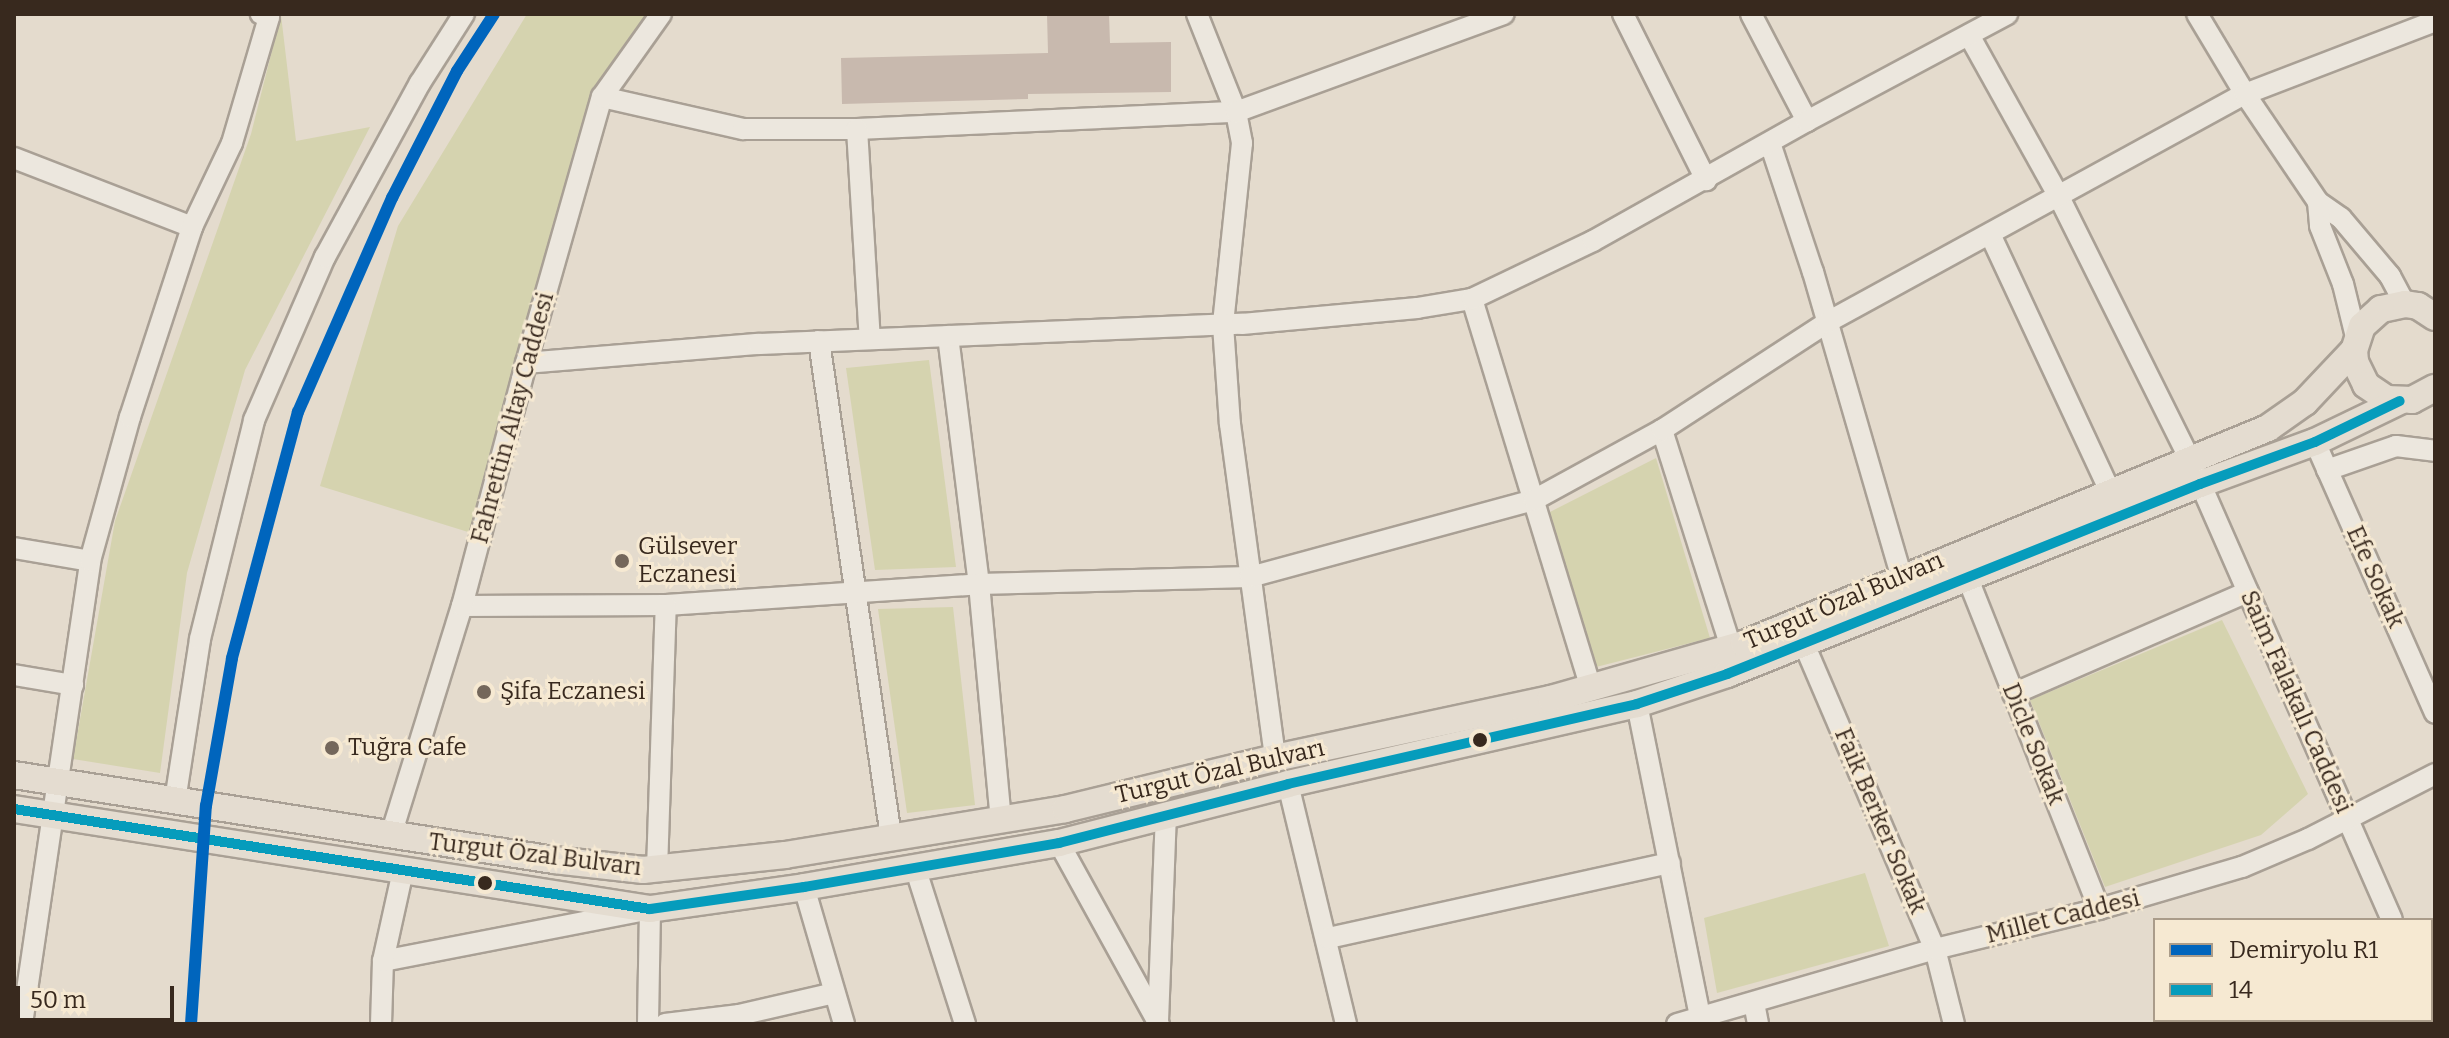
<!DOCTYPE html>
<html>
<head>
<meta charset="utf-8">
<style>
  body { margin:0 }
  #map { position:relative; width:2449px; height:1038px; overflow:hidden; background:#e4dbcd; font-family:Bitter,serif }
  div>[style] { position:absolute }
  .green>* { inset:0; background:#d5d3af }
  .building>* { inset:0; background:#c8b9ae }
  .roads { filter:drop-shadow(2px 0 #a9a095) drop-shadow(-2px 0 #a9a095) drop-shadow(0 2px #a9a095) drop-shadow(0 -2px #a9a095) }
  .minor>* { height:20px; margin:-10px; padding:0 10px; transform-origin:10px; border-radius:10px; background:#ece7de }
  .major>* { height:26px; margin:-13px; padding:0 13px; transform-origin:13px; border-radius:13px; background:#e4dcd0 }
  .bus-1>* { height:10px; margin:-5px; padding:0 5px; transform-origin:5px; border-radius:5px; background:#069cbc }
  .rail-1>* { height:12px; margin:-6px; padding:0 6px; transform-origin:6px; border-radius:6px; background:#0065bd }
  .dots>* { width:22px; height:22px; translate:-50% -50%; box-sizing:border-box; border:4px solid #f6e9d2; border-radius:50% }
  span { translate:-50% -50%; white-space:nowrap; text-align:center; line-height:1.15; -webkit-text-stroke:6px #f6e9d2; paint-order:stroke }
  .street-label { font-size:24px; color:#38291e }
  .poi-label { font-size:24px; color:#38291e }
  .left { translate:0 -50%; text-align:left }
  .frame { position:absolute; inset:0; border:16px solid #38291e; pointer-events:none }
  .legend { position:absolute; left:2153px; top:918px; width:280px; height:104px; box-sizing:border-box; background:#f6e9d2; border:2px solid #aa9c8a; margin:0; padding:10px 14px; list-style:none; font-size:24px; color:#38291e }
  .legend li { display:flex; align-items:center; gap:16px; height:40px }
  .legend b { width:40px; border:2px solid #aa9c8a }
  .scale { position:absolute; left:16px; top:986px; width:158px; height:36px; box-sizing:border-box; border:4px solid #38291e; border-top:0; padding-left:10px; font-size:24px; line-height:28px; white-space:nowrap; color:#38291e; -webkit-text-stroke:6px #f6e9d2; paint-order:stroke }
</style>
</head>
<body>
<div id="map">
  <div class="green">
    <div style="clip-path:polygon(527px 14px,662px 14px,602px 97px,481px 536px,320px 486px,398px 226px)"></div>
    <div style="clip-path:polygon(281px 15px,296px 141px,370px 127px,245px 370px,187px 573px,160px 773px,73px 759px,115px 521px,251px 134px)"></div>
    <div style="clip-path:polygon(929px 360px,956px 567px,875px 570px,846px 368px)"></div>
    <div style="clip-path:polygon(1656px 458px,1710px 638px,1596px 667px,1546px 514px)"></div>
    <div style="clip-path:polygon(953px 607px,975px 805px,907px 813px,878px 609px)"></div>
    <div style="clip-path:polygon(2222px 620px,2308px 794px,2261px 835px,2105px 887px,2030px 700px)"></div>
    <div style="clip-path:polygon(1865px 873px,1889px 946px,1717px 993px,1704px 918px)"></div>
  </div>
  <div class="building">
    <div style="clip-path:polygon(1047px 14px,1109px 14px,1110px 43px,1171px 42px,1171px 92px,1028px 94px,1028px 99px,842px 104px,841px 58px,1048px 53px)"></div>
  </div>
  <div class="roads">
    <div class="minor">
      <div style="left:1197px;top:14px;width:105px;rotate:68.3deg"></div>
      <div style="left:1236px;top:112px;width:32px;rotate:79deg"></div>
      <div style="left:1242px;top:143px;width:183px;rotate:96deg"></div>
      <div style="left:1223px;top:325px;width:99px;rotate:86deg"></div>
      <div style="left:1230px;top:424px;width:337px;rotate:82.3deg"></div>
      <div style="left:1623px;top:14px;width:186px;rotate:63.4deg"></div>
      <div style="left:1751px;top:14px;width:121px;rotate:62.4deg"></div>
      <div style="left:2197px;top:14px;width:93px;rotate:59deg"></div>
      <div style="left:2245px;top:94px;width:130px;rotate:55.9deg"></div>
      <div style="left:2318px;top:202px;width:28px;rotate:35deg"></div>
      <div style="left:2341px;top:218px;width:76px;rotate:49.8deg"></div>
      <div style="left:2390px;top:276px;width:32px;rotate:62deg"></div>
      <div style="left:1969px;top:35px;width:183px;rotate:60.9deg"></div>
      <div style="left:2058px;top:195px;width:296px;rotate:63.5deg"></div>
      <div style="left:2190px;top:460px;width:502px;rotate:66.29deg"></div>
      <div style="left:602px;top:97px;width:145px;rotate:12.8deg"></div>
      <div style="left:743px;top:129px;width:114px"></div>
      <div style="left:857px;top:129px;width:379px;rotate:-2.6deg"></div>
      <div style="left:1236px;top:112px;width:285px;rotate:-20.1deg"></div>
      <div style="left:857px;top:129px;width:210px;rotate:86.5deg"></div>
      <div style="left:1770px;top:143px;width:136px;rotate:71.6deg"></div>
      <div style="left:1813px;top:272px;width:319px;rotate:73.8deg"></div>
      <div style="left:14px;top:158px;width:191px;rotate:21.2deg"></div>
      <div style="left:2318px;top:202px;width:24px;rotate:85deg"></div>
      <div style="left:2320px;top:226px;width:62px;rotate:68.4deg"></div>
      <div style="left:2343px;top:284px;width:55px;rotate:76.2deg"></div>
      <div style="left:1990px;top:234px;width:284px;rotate:65deg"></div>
      <div style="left:1472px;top:299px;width:408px;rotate:73deg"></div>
      <div style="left:948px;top:336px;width:250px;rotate:82.9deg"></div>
      <div style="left:979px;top:584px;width:236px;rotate:84.7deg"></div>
      <div style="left:819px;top:341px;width:501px;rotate:81.74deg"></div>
      <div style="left:526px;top:363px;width:233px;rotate:-4.7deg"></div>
      <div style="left:758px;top:344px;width:484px;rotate:-2.4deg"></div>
      <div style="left:1242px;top:324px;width:176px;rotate:-5.2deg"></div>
      <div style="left:1417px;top:308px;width:56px;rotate:-9.3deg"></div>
      <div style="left:1472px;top:299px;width:134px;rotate:-25.6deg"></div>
      <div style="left:1593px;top:241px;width:245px;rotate:-29.3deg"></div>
      <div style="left:1807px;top:121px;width:227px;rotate:-28.1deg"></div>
      <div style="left:1662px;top:430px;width:229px;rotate:72.4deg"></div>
      <div style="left:2315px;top:442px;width:296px;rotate:66.1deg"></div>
      <div style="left:2327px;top:470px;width:73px;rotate:-19.2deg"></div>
      <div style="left:2396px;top:446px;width:39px;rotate:7deg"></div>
      <div style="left:14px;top:548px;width:77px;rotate:9.7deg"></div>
      <div style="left:1968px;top:579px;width:355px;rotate:68.3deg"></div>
      <div style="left:462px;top:606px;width:204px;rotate:-0.3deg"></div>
      <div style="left:666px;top:605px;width:314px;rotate:-3.8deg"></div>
      <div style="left:979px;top:584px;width:271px;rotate:-1.5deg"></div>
      <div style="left:1250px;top:577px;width:294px;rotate:-15.2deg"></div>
      <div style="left:1534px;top:500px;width:146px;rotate:-28.7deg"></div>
      <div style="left:1662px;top:430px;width:196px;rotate:-33.1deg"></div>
      <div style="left:1826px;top:323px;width:477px;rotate:-28.7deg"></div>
      <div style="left:2245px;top:94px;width:204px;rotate:-21deg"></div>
      <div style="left:1798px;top:630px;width:347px;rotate:66.8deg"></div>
      <div style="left:1935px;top:949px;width:77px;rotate:75.8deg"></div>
      <div style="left:14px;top:675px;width:60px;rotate:9.6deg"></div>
      <div style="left:2013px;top:694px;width:256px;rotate:-23.5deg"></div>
      <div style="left:1637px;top:704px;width:319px;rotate:78.6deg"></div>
      <div style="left:1288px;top:784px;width:247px;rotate:76.4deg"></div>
      <div style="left:175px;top:801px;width:164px;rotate:-81.2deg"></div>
      <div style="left:200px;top:639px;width:226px;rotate:-76.1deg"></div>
      <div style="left:254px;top:420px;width:178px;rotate:-66.5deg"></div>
      <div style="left:325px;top:257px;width:198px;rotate:-61.4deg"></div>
      <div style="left:420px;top:83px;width:82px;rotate:-57.5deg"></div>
      <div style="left:391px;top:835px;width:240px;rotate:-72.8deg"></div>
      <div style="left:462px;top:606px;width:251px;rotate:-75.2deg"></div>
      <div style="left:526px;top:363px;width:277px;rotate:-74.1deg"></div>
      <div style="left:602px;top:97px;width:102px;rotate:-54.6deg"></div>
      <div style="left:1059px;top:843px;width:207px;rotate:61.1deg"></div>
      <div style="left:915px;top:867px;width:165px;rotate:72.3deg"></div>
      <div style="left:657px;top:870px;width:265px;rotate:-88.1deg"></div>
      <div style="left:804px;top:887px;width:143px;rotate:73.7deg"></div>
      <div style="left:1328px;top:938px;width:350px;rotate:-12.4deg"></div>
      <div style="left:383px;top:961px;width:272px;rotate:-11deg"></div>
      <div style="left:650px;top:909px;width:115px;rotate:91deg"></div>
      <div style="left:1754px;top:1003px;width:21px;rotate:79deg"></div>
      <div style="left:2431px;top:1010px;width:10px;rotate:66deg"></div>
      <div style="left:1158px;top:1021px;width:205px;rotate:-87.8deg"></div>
      <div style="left:22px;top:1024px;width:468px;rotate:-81.6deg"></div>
      <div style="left:90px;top:561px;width:149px;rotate:-74.5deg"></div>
      <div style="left:130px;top:417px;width:200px;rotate:-71.9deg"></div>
      <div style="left:192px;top:227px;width:93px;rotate:-64.5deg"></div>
      <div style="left:232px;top:143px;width:131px;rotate:-73.6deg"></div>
      <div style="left:269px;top:17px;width:9px;rotate:-159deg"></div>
      <div style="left:381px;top:1024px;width:63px;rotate:-88.2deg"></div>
      <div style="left:383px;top:961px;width:92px;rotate:-77.5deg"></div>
      <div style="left:665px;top:1024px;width:75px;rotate:-6.9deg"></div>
      <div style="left:739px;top:1015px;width:98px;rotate:-13deg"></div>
      <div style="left:1677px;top:1024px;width:269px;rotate:-16.2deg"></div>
      <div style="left:1935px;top:949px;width:169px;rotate:-13.7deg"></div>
      <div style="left:2099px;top:909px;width:149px;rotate:-16.4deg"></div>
      <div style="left:2242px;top:867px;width:72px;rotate:-23deg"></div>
      <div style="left:2308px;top:839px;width:143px;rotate:-27.1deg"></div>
    </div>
    <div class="major">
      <div style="left:2435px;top:317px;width:20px;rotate:-147deg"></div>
      <div style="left:2418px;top:306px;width:13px;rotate:-171deg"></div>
      <div style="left:2405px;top:304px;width:25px;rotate:168deg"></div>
      <div style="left:2381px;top:309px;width:25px;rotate:138deg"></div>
      <div style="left:2362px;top:326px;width:25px;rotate:108deg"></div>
      <div style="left:2354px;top:350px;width:12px;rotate:85deg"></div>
      <div style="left:2355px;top:362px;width:25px;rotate:64deg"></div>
      <div style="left:2366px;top:385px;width:25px;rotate:34deg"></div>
      <div style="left:2387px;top:399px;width:25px;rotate:2deg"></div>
      <div style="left:2412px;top:400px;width:26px;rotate:-28deg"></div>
      <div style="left:14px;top:775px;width:547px;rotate:8.95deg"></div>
      <div style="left:554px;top:860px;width:90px;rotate:6.4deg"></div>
      <div style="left:643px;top:870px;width:143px;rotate:-6deg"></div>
      <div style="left:785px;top:855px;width:284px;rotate:-9.3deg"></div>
      <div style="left:1065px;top:809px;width:216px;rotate:-13.7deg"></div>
      <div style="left:1275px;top:758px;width:282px;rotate:-12.1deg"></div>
      <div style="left:1551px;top:699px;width:201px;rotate:-15.9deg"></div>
      <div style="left:1744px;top:644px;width:567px;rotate:-22.4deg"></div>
      <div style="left:2268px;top:428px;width:45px;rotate:-35.1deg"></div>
      <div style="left:2305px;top:402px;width:71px;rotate:-46.7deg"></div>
      <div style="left:14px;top:809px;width:644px;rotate:8.94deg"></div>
      <div style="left:650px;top:909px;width:156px;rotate:-8.1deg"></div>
      <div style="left:804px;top:887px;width:259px;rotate:-9.8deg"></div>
      <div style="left:1059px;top:843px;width:236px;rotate:-14.4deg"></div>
      <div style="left:1288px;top:784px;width:358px;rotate:-12.9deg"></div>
      <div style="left:1637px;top:704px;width:95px;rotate:-18.4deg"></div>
      <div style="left:1727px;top:674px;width:510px;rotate:-21.88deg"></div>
      <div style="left:2200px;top:484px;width:122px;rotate:-20.1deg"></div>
      <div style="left:2315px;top:442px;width:94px;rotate:-25.8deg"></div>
    </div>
  </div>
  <div class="bus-1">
    <div style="left:14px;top:809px;width:644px;rotate:8.94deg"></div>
    <div style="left:650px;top:909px;width:156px;rotate:-8.1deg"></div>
    <div style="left:804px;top:887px;width:259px;rotate:-9.8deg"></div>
    <div style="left:1059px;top:843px;width:236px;rotate:-14.4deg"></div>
    <div style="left:1288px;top:784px;width:358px;rotate:-12.9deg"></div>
    <div style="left:1637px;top:704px;width:95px;rotate:-18.4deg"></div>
    <div style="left:1727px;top:674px;width:510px;rotate:-21.88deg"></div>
    <div style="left:2200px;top:484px;width:122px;rotate:-20.1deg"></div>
    <div style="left:2315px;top:442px;width:94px;rotate:-25.8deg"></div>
  </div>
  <div class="rail-1">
    <div style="left:191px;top:1024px;width:219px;rotate:-86.1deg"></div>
    <div style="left:206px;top:806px;width:150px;rotate:-80deg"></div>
    <div style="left:232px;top:658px;width:255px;rotate:-75deg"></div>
    <div style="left:298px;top:412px;width:234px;rotate:-66.3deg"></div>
    <div style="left:392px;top:198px;width:143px;rotate:-62.9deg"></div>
    <div style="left:457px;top:71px;width:68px;rotate:-57deg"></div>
  </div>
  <div class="dots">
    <div style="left:622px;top:561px;background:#74675b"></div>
    <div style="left:484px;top:692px;background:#74675b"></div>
    <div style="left:1480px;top:740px;background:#38291e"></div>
    <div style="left:332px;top:748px;background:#74675b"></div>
    <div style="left:485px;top:883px;background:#38291e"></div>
  </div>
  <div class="street-label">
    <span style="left:513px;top:418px;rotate:-75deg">Fahrettin Altay Caddesi</span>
    <span style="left:2375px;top:577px;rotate:66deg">Efe Sokak</span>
    <span style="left:1844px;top:601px;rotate:-23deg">Turgut Özal Bulvarı</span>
    <span style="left:2296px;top:702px;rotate:66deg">Saim Falakalı Caddesi</span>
    <span style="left:2033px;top:744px;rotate:68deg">Dicle Sokak</span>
    <span style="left:1220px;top:772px;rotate:-13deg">Turgut Özal Bulvarı</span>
    <span style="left:1880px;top:821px;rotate:67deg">Faik Berker Sokak</span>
    <span style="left:535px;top:855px;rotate:7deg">Turgut Özal Bulvarı</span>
    <span style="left:2063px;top:917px;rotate:-14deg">Millet Caddesi</span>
  </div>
  <div class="poi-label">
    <span class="left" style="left:638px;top:561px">Gülsever<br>Eczanesi</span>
    <span class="left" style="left:500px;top:692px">Şifa Eczanesi</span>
    <span class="left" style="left:348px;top:748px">Tuğra Cafe</span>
  </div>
  <div class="frame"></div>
  <ul class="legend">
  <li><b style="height:10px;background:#0065bd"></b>Demiryolu R1</li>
  <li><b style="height:10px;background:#069cbc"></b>14</li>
  </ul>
  <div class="scale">50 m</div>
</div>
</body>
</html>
